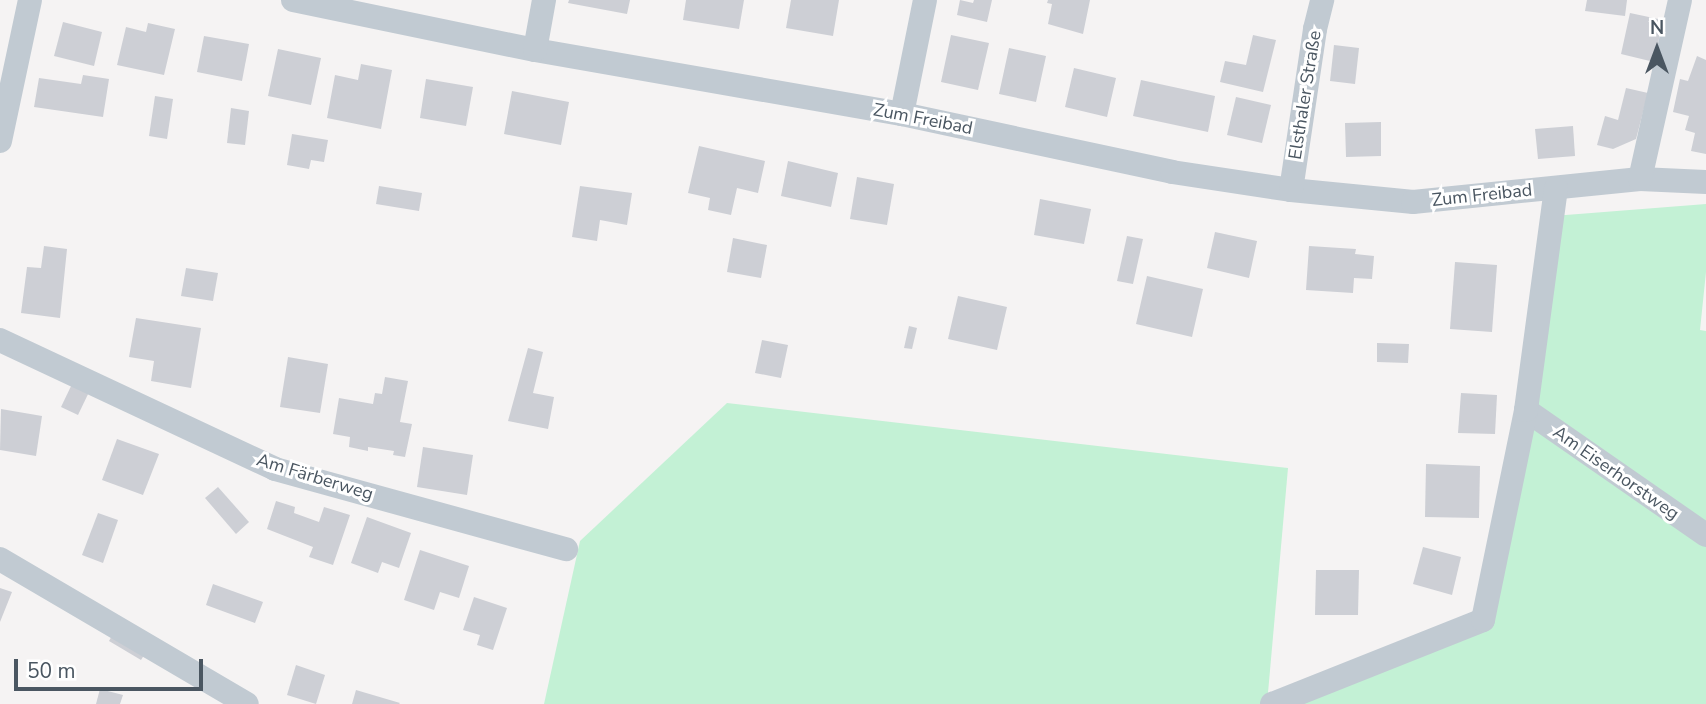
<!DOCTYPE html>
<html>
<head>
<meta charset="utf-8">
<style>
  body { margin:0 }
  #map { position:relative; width:1706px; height:704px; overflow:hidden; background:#f5f3f3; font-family:"Nunito Sans",sans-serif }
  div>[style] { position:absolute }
  .green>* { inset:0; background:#c3f1d5 }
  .building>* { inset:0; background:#cdcfd5 }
  .minor>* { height:24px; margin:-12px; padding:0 12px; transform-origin:12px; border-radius:12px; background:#c1cad2 }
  span { translate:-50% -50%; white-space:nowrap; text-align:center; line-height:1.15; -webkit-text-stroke:6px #fff; paint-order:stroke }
  .street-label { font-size:18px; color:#4a5661 }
  .north { position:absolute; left:1622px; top:14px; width:70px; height:70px; -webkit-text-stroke:5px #fff; paint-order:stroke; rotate:0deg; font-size:19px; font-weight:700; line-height:28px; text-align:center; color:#4a5661 }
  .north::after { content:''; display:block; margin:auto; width:24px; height:32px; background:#4a5661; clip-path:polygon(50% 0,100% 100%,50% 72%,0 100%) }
  .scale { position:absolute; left:14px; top:659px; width:189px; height:32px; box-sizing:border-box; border:4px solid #4a5661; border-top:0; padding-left:9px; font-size:21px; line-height:24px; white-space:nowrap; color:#4a5661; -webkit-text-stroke:5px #fff; paint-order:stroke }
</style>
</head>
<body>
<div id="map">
  <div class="green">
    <div style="clip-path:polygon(1706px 204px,1706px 272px,1700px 330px,1706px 331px,1706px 704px,1272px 704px,1483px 620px,1553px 216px)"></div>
    <div style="clip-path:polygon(727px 403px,1288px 468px,1267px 704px,544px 704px,580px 541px)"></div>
  </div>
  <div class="building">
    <div style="clip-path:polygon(569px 0,630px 0,627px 14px,568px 3px)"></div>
    <div style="clip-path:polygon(686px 0,744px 0,739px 29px,683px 20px)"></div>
    <div style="clip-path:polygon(791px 0,839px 0,833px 36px,786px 28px)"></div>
    <div style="clip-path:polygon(960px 0,973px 3px,974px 0,992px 0,987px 22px,957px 15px)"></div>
    <div style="clip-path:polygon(1048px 0,1090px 0,1083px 34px,1048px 24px,1052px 4px,1047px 3px)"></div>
    <div style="clip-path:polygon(1587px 0,1627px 0,1625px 16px,1585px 11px)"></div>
    <div style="clip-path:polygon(1630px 13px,1663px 20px,1654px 62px,1621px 54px)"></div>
    <div style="clip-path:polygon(63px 22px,102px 32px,94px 66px,54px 56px)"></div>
    <div style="clip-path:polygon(148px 23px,175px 29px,164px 75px,117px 65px,126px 27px,146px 32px)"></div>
    <div style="clip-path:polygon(951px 35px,989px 43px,978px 90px,941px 82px)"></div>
    <div style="clip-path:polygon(1253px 35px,1276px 40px,1263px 92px,1220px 82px,1225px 61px,1246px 65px)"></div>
    <div style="clip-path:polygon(204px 36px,249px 44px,242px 81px,197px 72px)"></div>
    <div style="clip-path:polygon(1334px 45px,1359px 48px,1355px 84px,1330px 81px)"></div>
    <div style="clip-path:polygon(1009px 48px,1046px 56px,1036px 102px,999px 94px)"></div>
    <div style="clip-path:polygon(278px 49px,321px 58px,311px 105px,268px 96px)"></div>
    <div style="clip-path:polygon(1697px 56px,1706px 60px,1706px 154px,1691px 151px,1695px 133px,1685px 130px,1689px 116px,1673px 112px,1680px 79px,1688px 81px)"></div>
    <div style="clip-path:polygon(361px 64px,392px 70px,381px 129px,327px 118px,335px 75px,358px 80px)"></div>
    <div style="clip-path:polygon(1074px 68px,1116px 78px,1107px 117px,1065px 107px)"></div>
    <div style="clip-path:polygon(83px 75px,109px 79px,103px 117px,34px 107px,39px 78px,81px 84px)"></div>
    <div style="clip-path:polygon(426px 79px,473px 87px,466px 126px,420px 118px)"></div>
    <div style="clip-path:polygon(1141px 80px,1215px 96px,1208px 132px,1133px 116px)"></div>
    <div style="clip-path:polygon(1626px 88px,1648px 93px,1636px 139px,1613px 149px,1597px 145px,1605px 116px,1618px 120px)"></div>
    <div style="clip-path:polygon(512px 91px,569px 102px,561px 145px,504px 134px)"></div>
    <div style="clip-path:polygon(155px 96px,173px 99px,167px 139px,149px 136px)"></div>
    <div style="clip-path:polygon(1236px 97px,1271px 105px,1262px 143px,1227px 135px)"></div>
    <div style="clip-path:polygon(231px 108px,249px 111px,245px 145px,227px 143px)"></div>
    <div style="clip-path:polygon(1381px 122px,1381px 156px,1346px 157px,1345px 123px)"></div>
    <div style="clip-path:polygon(1573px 126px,1575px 156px,1538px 159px,1535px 129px)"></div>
    <div style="clip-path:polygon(292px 134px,328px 140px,324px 162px,311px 160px,309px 169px,287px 165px)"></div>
    <div style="clip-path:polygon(699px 146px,765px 161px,758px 193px,737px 188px,731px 215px,708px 210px,710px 198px,688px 193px)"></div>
    <div style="clip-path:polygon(788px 161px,838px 173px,831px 207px,781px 196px)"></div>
    <div style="clip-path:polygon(857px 177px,894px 184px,887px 225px,850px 219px)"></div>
    <div style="clip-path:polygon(379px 186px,422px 193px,419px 211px,376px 204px)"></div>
    <div style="clip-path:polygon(580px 186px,632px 193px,627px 225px,600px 220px,597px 241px,572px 237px)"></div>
    <div style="clip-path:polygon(1040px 199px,1091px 209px,1084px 244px,1034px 235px)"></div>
    <div style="clip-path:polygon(1215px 232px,1257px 241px,1249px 278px,1207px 268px)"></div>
    <div style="clip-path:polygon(1127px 236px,1143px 239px,1133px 284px,1117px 281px)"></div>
    <div style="clip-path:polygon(733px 238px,767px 245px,761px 278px,727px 272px)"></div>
    <div style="clip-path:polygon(44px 246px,67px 249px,60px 318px,21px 313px,27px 267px,41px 268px)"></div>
    <div style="clip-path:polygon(1309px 246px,1356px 249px,1355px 254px,1374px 256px,1372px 279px,1354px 278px,1353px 293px,1306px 290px)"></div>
    <div style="clip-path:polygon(1455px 262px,1497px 265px,1492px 332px,1450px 329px)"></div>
    <div style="clip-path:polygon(186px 268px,218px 273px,213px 301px,181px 296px)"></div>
    <div style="clip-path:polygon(1147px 276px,1203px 289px,1192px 337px,1136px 324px)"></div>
    <div style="clip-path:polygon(958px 296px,1007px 307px,997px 350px,948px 339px)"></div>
    <div style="clip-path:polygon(136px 318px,201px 328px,191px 388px,151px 381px,154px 361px,129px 357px)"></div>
    <div style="clip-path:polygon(909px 326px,917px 328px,912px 349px,904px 348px)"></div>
    <div style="clip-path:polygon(762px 340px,788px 345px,781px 378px,755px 373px)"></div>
    <div style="clip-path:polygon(1377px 343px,1409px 344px,1408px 363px,1377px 362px)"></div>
    <div style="clip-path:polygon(528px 348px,543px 352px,533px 393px,554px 397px,548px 429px,508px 421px)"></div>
    <div style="clip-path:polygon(288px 357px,328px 364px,320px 413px,280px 407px)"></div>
    <div style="clip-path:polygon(385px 377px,408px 381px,400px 422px,412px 424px,405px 457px,393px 455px,394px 451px,368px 447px,368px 451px,349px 447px,350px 437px,333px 434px,339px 398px,373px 404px,375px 393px,382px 394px)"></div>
    <div style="clip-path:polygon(73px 382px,90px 390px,78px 415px,61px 407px)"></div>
    <div style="clip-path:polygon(1461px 393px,1497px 395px,1495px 434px,1458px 433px)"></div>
    <div style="clip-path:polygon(1px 409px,42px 416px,36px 456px,0 450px)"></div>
    <div style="clip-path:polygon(117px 439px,159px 454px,143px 495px,102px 480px)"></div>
    <div style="clip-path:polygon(423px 447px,473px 455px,467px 495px,417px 487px)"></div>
    <div style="clip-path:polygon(1426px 464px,1480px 466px,1479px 518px,1425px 517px)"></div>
    <div style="clip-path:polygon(218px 487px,249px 522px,236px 534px,205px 498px)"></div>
    <div style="clip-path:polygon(276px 501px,295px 507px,294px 513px,319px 522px,324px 507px,350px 515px,333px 565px,309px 557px,313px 547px,267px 529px)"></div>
    <div style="clip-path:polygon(98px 513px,118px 520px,103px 563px,82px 555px)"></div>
    <div style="clip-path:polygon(367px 517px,411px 533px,399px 568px,382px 562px,378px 573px,351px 563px)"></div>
    <div style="clip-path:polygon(1423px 547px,1461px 557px,1452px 595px,1413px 584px)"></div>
    <div style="clip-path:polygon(420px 550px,469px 566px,459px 598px,440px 592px,434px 610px,404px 600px)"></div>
    <div style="clip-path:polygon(1316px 570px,1359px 570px,1358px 615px,1315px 615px)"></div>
    <div style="clip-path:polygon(213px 584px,263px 602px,255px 623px,206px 605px)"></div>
    <div style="clip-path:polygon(0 588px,12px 592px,0 622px)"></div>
    <div style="clip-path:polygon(474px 597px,507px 608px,493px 650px,477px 645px,480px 635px,463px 630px)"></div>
    <div style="clip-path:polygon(117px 627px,149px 647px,141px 660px,109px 641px)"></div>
    <div style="clip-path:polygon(296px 665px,325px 675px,316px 704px,287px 695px)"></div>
    <div style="clip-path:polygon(100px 689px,123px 695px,120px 704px,96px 704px)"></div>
    <div style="clip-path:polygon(356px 690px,400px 703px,399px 704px,352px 704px)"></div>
  </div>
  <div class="minor">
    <div style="left:293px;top:0;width:247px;rotate:11.7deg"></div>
    <div style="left:535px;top:50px;width:373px;rotate:9.9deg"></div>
    <div style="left:902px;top:114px;width:276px;rotate:12.1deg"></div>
    <div style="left:1172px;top:172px;width:120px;rotate:8.6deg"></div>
    <div style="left:1291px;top:190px;width:123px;rotate:5.6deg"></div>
    <div style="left:1413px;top:202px;width:228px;rotate:-5.8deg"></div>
    <div style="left:1640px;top:179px;width:66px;rotate:2.6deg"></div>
    <div style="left:535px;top:50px;width:51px;rotate:-79.8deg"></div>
    <div style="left:902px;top:114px;width:116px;rotate:-78.6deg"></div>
    <div style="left:0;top:141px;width:144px;rotate:-78deg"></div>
    <div style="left:1640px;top:179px;width:183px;rotate:-77.4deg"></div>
    <div style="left:1291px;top:190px;width:163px;rotate:-81.5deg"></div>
    <div style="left:1315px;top:29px;width:30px;rotate:-76deg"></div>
    <div style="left:0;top:340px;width:304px;rotate:25.1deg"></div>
    <div style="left:275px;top:469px;width:302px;rotate:15.4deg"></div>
    <div style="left:1526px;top:410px;width:219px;rotate:34.8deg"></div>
    <div style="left:0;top:559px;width:286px;rotate:30.4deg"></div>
    <div style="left:1272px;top:704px;width:227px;rotate:-21.7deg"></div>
    <div style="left:1483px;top:620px;width:214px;rotate:-78.4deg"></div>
    <div style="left:1526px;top:410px;width:224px;rotate:-82.3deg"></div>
  </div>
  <div class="street-label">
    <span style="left:1305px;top:95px;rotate:-81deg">Elsthaler Straße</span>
    <span style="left:923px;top:119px;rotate:11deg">Zum Freibad</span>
    <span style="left:1482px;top:195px;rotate:-6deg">Zum Freibad</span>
    <span style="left:1616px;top:473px;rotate:35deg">Am Eiserhorstweg</span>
    <span style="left:315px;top:477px;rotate:17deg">Am Färberweg</span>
  </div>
  <div class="north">N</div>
  <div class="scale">50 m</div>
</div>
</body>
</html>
